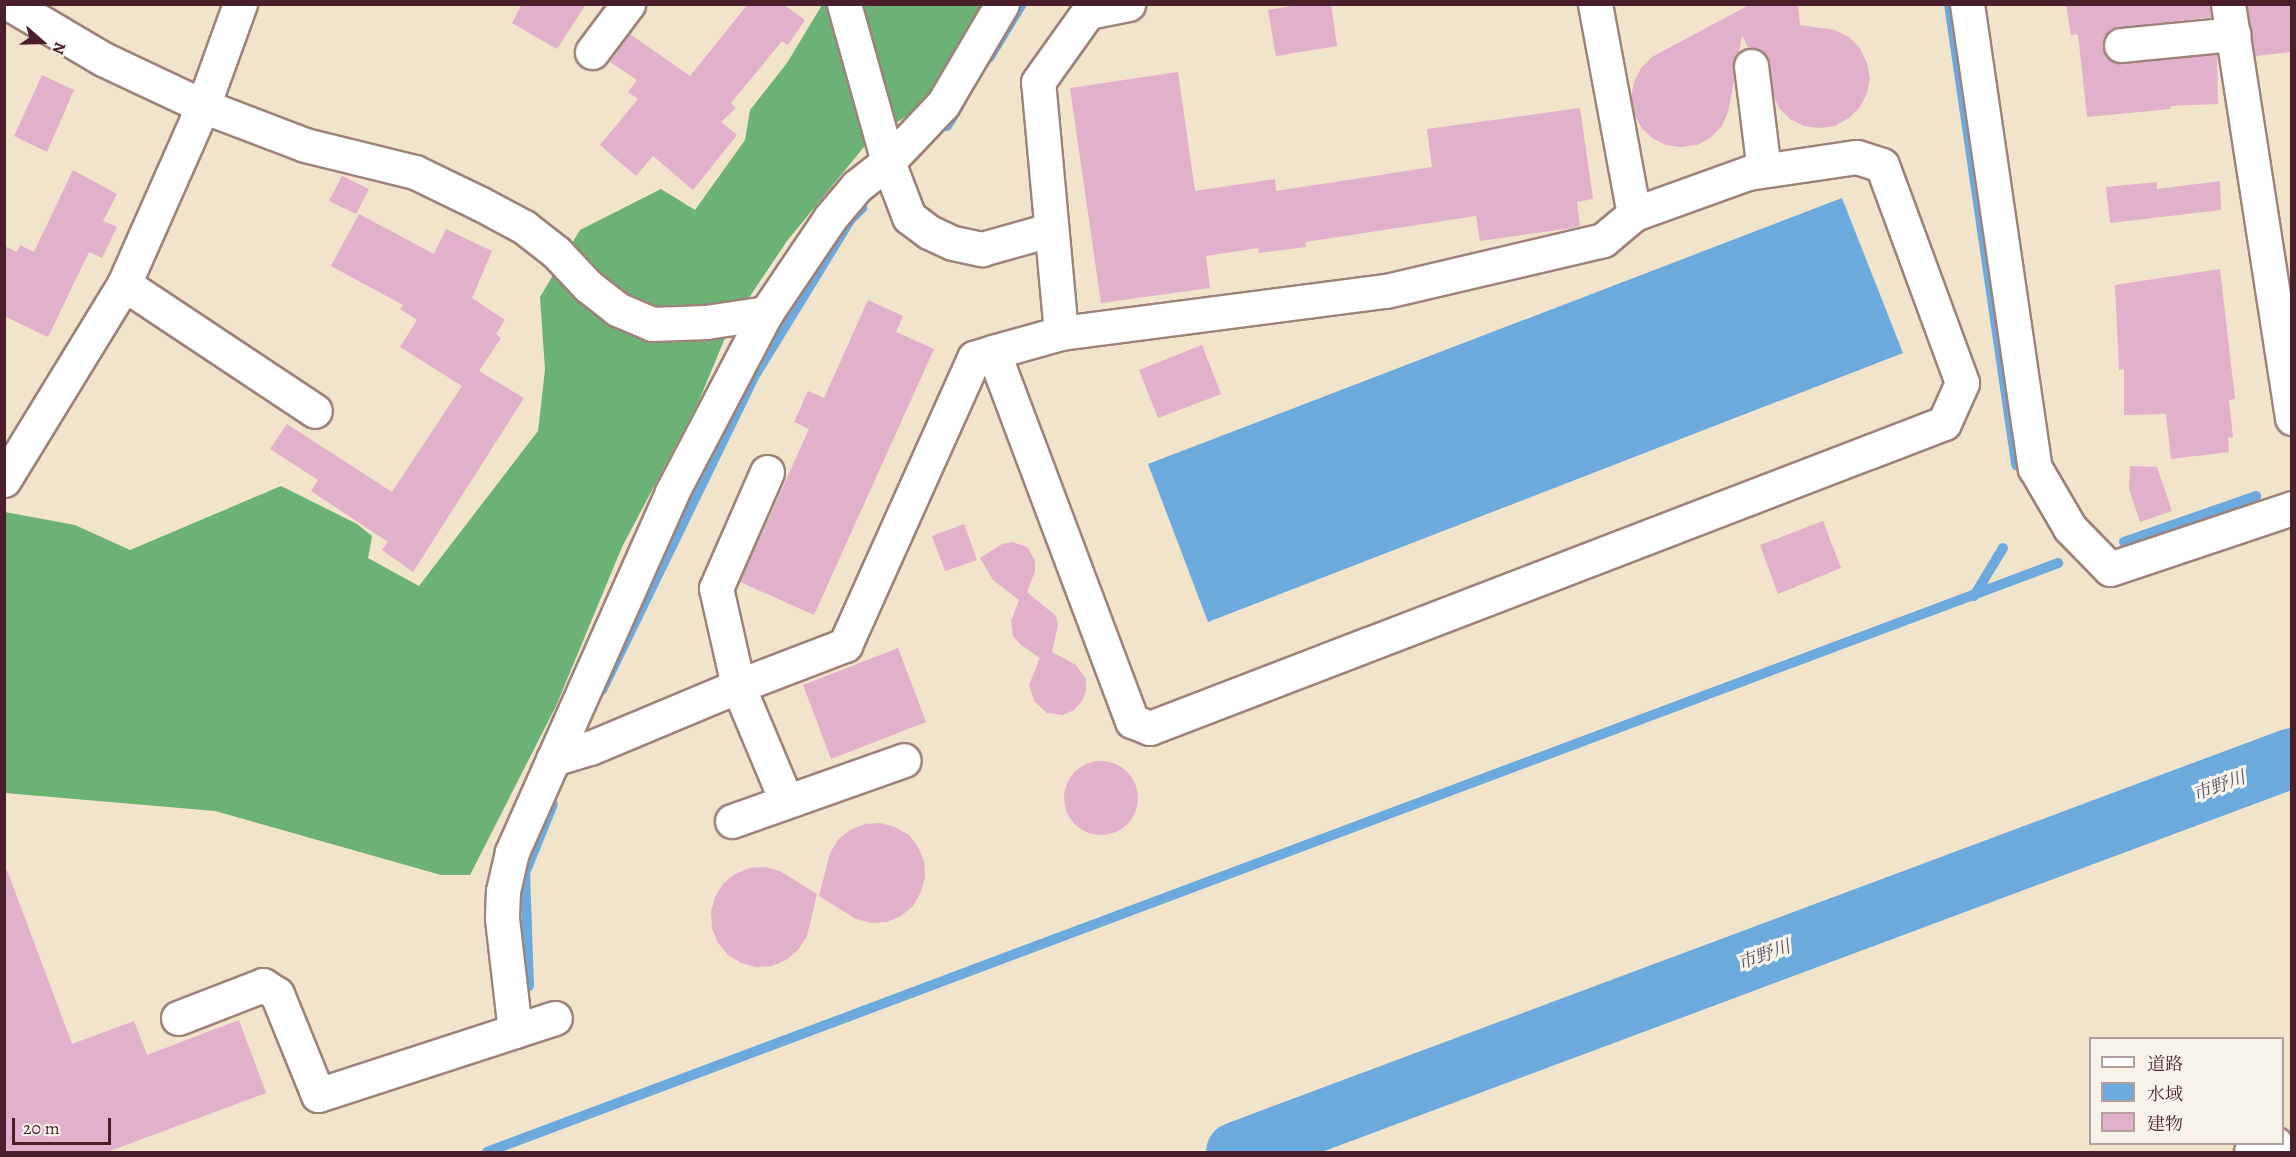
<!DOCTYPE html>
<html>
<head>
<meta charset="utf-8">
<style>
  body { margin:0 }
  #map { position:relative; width:2296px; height:1157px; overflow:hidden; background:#f1e4ca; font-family:Alegreya,"Noto Serif JP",serif }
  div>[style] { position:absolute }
  .forest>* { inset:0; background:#6cb175 }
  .water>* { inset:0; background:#6caade }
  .stream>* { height:10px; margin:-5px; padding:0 5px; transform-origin:5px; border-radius:5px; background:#6caade }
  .river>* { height:60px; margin:-30px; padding:0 30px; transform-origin:30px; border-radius:30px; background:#6caade }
  .building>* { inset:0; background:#e1b0cb }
  .round { border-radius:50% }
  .roads { filter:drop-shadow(2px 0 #9e827a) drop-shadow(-2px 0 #9e827a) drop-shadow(0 2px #9e827a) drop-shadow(0 -2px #9e827a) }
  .minor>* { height:33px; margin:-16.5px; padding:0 16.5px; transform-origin:16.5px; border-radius:16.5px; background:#fff }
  span { translate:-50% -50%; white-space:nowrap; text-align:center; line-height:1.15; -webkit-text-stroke:6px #f7f3e8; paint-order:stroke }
  .water-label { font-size:18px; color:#56506a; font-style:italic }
  .frame { position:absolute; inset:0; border:6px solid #4a1f2b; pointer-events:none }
  .legend { position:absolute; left:2089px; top:1037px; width:195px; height:108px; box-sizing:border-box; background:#f7f3e8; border:2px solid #b29e9c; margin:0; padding:8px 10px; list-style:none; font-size:18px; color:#4a1f2b }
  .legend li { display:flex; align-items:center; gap:12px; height:30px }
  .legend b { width:30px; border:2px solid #b29e9c }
  .north { position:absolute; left:12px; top:12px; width:60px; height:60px; -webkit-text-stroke:4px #f7f3e8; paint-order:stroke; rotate:110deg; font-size:16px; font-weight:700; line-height:24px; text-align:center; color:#4a1f2b }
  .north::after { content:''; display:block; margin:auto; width:21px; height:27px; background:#4a1f2b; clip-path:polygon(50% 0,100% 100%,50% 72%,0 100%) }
  .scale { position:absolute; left:12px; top:1118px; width:99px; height:27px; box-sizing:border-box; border:3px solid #4a1f2b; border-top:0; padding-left:8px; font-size:18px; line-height:21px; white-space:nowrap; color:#4a1f2b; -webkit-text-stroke:4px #f7f3e8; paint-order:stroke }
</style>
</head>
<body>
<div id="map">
  <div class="forest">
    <div style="clip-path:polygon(822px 5px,983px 5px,930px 100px,868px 142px,787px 241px,730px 326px,698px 403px,622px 547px,556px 706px,470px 875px,441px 875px,215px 811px,5px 793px,5px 512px,75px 525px,130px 550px,281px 486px,357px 524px,372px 536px,368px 558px,419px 586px,538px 431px,545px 370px,540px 297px,580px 230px,661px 189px,695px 210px,745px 140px,750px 110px,787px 63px)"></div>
  </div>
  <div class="water">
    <div style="clip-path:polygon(1842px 198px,1903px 353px,1208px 622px,1148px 464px)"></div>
  </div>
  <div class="stream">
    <div style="left:1949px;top:4px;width:466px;rotate:81.7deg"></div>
    <div style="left:989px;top:58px;width:63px;rotate:-58.6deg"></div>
    <div style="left:947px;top:126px;width:22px;rotate:-58deg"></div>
    <div style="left:2124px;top:542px;width:140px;rotate:-19.2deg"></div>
    <div style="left:1974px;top:596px;width:56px;rotate:-58.9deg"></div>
    <div style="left:602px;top:690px;width:348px;rotate:-64.1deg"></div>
    <div style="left:754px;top:377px;width:185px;rotate:-58.5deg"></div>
    <div style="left:851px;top:219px;width:16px;rotate:-45deg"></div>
    <div style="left:529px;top:986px;width:113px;rotate:-92deg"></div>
    <div style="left:525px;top:873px;width:74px;rotate:-67.9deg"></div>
    <div style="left:487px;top:1152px;width:1678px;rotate:-20.55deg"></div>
  </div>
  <div class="river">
    <div style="left:1236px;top:1152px;width:1127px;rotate:-20.46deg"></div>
  </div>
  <div class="building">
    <div style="clip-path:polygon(522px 4px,586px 4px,557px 49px,512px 23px)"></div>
    <div style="clip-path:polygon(748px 4px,783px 4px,805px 20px,788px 45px,782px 41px,731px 103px,736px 108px,721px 122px,737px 135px,693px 190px,653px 156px,636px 176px,600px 145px,638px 99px,628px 92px,637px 80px,610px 62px,630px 34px,690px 76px)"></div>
    <div style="clip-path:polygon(1303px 4px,1331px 4px,1337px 46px,1276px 56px,1268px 10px)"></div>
    <div style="clip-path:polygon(1751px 4px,1798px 4px,1800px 25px,1835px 30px,1849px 37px,1860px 48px,1867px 63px,1870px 78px,1867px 93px,1860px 107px,1849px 118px,1835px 126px,1820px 128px,1804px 126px,1790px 119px,1779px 108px,1774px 97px,1766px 55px,1759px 49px,1748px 48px,1742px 35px,1739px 52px,1734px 59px,1734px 81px,1728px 112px,1722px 126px,1710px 138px,1697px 145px,1681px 147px,1666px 145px,1652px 138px,1641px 127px,1635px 115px,1631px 97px,1634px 82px,1641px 68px,1652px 57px)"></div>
    <div style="clip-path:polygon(2066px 4px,2210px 4px,2211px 17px,2111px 29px,2104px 37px,2102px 46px,2106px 56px,2114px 62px,2122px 64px,2217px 54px,2218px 104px,2170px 106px,2171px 109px,2087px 117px,2078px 34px,2071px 35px)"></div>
    <div style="clip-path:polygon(2247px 5px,2292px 5px,2292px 52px,2255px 56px)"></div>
    <div style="clip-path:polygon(1178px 72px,1195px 191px,1275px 179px,1276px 191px,1432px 167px,1427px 129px,1580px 108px,1593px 199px,1577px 202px,1580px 226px,1572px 228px,1480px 241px,1476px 216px,1305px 242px,1306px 247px,1259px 253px,1258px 248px,1206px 256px,1210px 288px,1101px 303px,1070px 88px)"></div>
    <div style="clip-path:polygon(42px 75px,74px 90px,47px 152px,14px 136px)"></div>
    <div style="clip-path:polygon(73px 170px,117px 194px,103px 221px,117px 227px,102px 258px,89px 252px,48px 337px,4px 316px,4px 246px,17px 252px,20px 245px,34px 252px)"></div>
    <div style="clip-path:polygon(342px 176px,369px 189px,356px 214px,329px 201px)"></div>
    <div style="clip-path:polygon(2220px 181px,2221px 210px,2110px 223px,2106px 187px,2157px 182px,2157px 189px)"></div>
    <div style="clip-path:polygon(359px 214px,434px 254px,446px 229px,492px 251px,472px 298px,505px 320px,496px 334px,501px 338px,479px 371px,524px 398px,413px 572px,382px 550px,388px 542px,311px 491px,318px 480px,270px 449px,287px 424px,392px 492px,462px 386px,400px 347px,417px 320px,400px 309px,403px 305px,331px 266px)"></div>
    <div style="clip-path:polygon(2220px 269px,2235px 399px,2229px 400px,2233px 437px,2228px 438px,2229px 452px,2171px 459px,2166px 414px,2124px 415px,2124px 369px,2119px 370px,2115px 285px)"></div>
    <div style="clip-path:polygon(868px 300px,903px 316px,896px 332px,934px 349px,814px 615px,740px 582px,809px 429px,794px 422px,808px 391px,824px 398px)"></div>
    <div style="clip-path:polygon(1202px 345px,1221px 394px,1158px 418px,1139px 370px)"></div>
    <div style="clip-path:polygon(2130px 466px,2157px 467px,2172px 511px,2140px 522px,2129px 489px)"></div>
    <div style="clip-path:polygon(1823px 521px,1841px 568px,1778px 594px,1760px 545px)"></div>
    <div style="clip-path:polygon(964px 524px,977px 560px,945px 571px,932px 536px)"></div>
    <div style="clip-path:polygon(1012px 542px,1027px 547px,1035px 560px,1035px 571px,1027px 592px,1056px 616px,1058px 625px,1052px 652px,1076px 665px,1086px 679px,1086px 691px,1082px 701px,1074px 710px,1063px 715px,1047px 713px,1034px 701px,1029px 685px,1040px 658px,1020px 644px,1013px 636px,1011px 621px,1019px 600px,993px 580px,980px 558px,1002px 544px)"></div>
    <div style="clip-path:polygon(898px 648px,926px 722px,831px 759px,803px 685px)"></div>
    <div class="round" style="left:1064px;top:761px;width:74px;height:74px"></div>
    <div style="clip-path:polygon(880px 823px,895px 827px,909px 835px,918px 847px,924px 861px,925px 877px,921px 892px,913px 906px,901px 916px,887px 922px,871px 923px,856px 919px,819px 896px,830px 853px,838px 840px,850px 830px,865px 824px)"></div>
    <div style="clip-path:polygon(765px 867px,780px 871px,817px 894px,807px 936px,798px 950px,786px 960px,772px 966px,756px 967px,741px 963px,728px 955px,718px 943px,712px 928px,711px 912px,715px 897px,723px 884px,735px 874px,750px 868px)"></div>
    <div style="clip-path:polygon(7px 870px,72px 1044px,134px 1021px,147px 1055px,239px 1020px,266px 1093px,107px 1152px,4px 1152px,4px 871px)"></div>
  </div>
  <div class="roads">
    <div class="minor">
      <div style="left:10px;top:4px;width:108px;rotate:30.6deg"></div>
      <div style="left:103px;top:59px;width:110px;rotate:25.2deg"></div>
      <div style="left:203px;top:106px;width:109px;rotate:20.9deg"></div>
      <div style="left:305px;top:145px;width:113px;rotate:13.8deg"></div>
      <div style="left:415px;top:172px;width:73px;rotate:25.9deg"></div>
      <div style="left:481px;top:204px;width:49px;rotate:28.1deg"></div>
      <div style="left:524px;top:227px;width:41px;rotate:38deg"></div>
      <div style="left:556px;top:252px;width:47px;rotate:46.7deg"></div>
      <div style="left:588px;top:286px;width:37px;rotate:38deg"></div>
      <div style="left:617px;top:309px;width:38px;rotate:23deg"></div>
      <div style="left:652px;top:324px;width:54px;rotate:-2.1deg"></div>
      <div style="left:706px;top:322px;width:61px;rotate:-8.5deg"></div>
      <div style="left:844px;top:4px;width:164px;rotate:74.4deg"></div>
      <div style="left:888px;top:162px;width:59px;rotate:69.1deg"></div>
      <div style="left:909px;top:217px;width:25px;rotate:37deg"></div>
      <div style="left:929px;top:232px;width:26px;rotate:25deg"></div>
      <div style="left:953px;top:243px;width:30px;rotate:12deg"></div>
      <div style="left:982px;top:249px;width:71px;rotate:-15.6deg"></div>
      <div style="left:1595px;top:4px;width:214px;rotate:79.5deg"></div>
      <div style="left:1967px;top:4px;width:469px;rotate:81.7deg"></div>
      <div style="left:2035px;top:468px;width:69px;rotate:59.7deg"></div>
      <div style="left:2070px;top:528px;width:57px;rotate:45.7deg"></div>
      <div style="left:2110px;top:569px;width:192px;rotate:-18.5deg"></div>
      <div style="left:2228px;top:4px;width:419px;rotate:81.2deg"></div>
      <div style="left:2121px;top:45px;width:113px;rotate:-5.6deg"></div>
      <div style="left:592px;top:52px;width:60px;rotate:-53.1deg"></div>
      <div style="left:1751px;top:66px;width:105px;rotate:82.9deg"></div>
      <div style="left:124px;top:284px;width:229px;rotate:33.6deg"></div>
      <div style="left:1061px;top:333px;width:252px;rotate:-95.2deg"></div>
      <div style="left:1038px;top:82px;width:86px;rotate:-54.5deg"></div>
      <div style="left:1088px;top:12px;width:41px;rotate:-11.3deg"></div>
      <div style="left:767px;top:472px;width:127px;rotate:113.7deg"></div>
      <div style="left:716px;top:588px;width:100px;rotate:77.3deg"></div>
      <div style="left:738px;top:686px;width:124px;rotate:67.2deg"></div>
      <div style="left:4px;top:480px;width:230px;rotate:-58.5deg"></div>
      <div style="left:124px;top:284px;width:195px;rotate:-66.1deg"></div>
      <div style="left:203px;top:106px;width:109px;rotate:-70.1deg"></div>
      <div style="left:553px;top:759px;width:39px;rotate:-17deg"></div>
      <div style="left:590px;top:748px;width:160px;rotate:-22.7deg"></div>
      <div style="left:738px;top:686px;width:115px;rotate:-21deg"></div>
      <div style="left:845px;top:645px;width:315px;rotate:-65.8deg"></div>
      <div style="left:974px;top:358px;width:20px;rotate:-18deg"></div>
      <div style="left:993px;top:352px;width:71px;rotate:-15.6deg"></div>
      <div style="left:1061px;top:333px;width:328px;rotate:-7.4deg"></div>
      <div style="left:1386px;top:291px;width:223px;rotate:-13.2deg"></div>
      <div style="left:1603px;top:240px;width:40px;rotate:-40deg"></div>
      <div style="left:1634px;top:214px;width:121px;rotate:-19.8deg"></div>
      <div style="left:1748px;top:173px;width:110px;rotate:-8.4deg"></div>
      <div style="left:1857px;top:157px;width:26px;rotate:18deg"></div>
      <div style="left:1882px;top:165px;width:232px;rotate:69.8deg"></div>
      <div style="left:1962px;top:383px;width:44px;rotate:114.2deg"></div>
      <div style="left:1944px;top:423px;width:851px;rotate:158.99deg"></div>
      <div style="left:1150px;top:728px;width:19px;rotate:-159deg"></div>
      <div style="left:1132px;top:721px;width:394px;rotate:-110.6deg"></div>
      <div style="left:732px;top:821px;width:182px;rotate:-19.5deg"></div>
      <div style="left:178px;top:1018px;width:91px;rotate:-21.2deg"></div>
      <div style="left:263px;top:985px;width:17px;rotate:33deg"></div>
      <div style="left:277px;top:994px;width:109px;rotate:67.9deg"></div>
      <div style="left:318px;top:1095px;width:249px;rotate:-18deg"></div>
      <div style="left:515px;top:1031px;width:114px;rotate:-96.6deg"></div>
      <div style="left:502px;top:918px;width:27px;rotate:-88deg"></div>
      <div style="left:503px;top:891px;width:40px;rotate:-77deg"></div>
      <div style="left:512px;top:852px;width:394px;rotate:-66deg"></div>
      <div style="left:672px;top:492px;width:202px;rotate:-62.3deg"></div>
      <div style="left:766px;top:313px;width:115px;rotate:-56deg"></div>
      <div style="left:830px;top:218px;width:42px;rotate:-49.8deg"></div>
      <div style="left:857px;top:186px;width:39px;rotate:-38deg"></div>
      <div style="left:888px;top:162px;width:80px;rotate:-46.5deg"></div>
      <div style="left:943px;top:104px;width:116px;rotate:-59.5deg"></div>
      <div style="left:2251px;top:1152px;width:26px;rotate:-18deg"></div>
    </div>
  </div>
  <div class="water-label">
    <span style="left:2219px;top:786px;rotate:-20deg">市野川</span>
    <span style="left:1764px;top:955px;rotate:-20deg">市野川</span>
  </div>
  <div class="frame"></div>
  <ul class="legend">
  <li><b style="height:8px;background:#fff"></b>道路</li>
  <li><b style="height:16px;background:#6caade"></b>水域</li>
  <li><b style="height:16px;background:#e1b0cb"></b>建物</li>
  </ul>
  <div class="north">N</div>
  <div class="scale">20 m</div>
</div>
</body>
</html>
